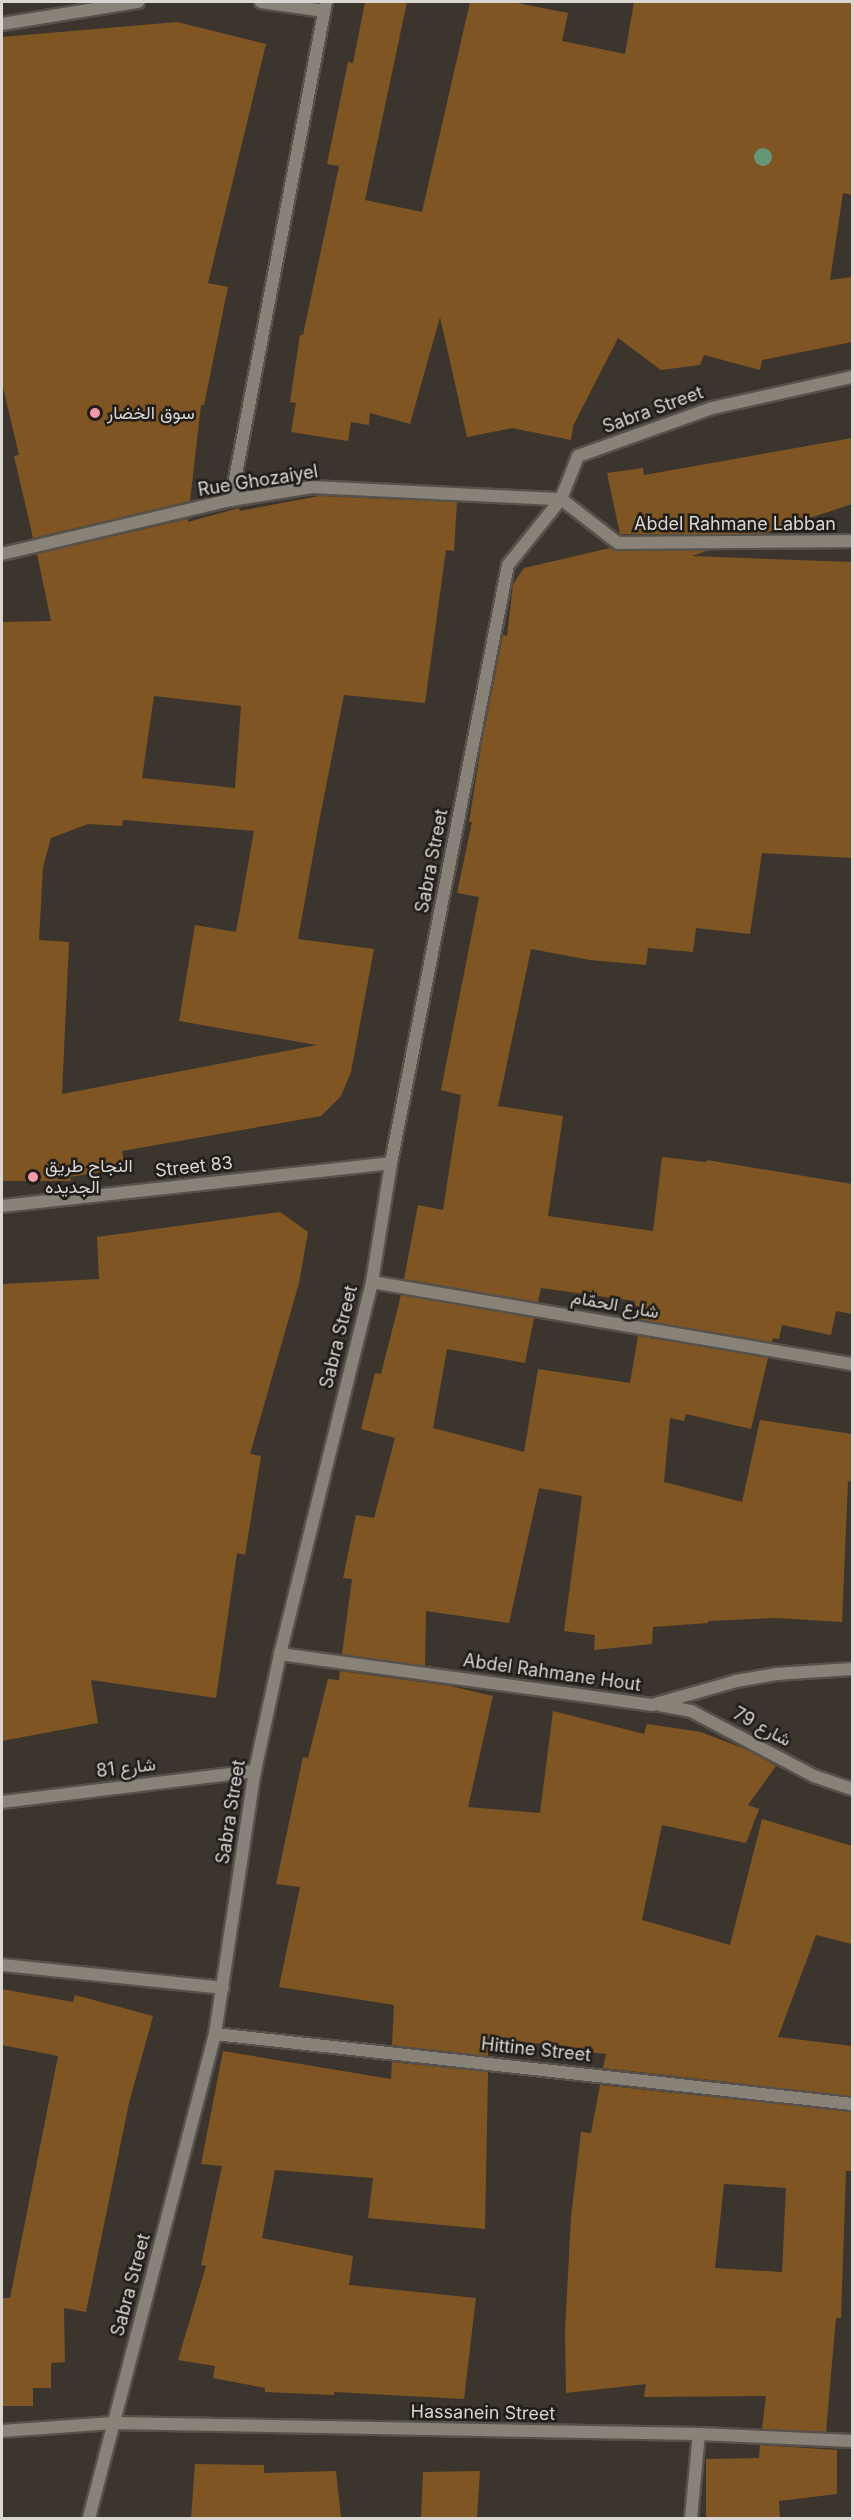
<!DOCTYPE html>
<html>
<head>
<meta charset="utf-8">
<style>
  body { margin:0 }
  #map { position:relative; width:854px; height:2520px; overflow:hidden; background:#3c352e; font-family:Inter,Vazirmatn,sans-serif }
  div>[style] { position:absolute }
  .building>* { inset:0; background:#7f5623 }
  .roads { filter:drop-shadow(2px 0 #56514b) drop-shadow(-2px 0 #56514b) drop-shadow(0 2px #56514b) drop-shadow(0 -2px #56514b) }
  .service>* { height:12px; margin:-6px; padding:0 6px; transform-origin:6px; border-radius:6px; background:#898279 }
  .minor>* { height:12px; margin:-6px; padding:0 6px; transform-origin:6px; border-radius:6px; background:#898279 }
  .trees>* { width:18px; height:18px; margin:-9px; border-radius:50%; background:#659677 }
  .dots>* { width:16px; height:16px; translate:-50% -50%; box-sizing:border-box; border:3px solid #201d1a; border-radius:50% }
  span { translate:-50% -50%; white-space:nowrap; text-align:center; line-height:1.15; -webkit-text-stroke:5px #201d1a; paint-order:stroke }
  .street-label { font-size:18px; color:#dad6d2 }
  .poi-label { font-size:18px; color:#dad6d2 }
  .left { translate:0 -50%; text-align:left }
  .frame { position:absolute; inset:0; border:3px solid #dad6d2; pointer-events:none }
</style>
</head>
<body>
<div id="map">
  <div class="building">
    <div style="clip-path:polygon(365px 2px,407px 2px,365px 200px,422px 212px,470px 2px,512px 2px,568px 13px,562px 41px,625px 54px,634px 2px,852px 2px,852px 195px,843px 193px,830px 280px,852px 277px,852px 342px,762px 360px,760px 370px,704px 355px,700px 365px,661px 370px,618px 338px,573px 426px,571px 440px,512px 428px,467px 437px,440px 317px,410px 424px,370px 413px,369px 425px,351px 422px,348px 441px,291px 432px,296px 403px,290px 402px,300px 335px,303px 335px,339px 166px,327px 164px,348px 62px,353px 63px)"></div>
    <div style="clip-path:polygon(177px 22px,266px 44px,208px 283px,228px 287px,204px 405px,201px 405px,190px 501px,33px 538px,14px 456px,19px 455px,2px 383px,2px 37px)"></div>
    <div style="clip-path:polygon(852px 438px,852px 504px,762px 534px,620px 534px,607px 473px,643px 468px,644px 475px)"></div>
    <div style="clip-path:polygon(evenodd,319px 496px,457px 502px,454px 551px,446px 550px,425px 703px,344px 695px,319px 822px,298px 939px,374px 949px,351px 1072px,341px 1096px,321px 1116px,122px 1151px,125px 1168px,70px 1177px,71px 1181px,2px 1181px,2px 622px,51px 621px,37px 554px,188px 519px,188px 522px,239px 508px,240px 511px,319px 496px,154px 696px,241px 706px,235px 788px,142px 778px,154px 696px,319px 496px,123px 820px,254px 831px,236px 932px,195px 925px,179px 1021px,317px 1045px,62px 1094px,69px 942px,39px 940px,43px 867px,51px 838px,88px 824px,122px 826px,123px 820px)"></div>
    <div style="clip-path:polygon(610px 548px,618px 551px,709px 550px,692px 556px,852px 562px,852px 858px,762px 853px,750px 934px,696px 928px,693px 952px,648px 948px,646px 965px,590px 960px,531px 949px,498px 1106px,563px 1116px,548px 1216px,653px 1231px,662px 1157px,706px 1162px,707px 1160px,852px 1184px,852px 1314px,836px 1311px,831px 1335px,782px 1325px,779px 1339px,773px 1338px,772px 1342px,641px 1320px,643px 1307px,635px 1306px,635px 1301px,541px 1288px,538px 1302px,404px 1279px,418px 1205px,443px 1210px,461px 1095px,441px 1090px,479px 897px,457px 893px,472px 822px,469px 822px,481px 747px,503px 635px,507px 636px,513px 584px,524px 568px)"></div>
    <div style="clip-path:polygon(280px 1212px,308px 1232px,299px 1283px,250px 1454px,261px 1456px,245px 1555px,237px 1553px,216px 1698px,91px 1680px,98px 1723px,2px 1741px,2px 1284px,99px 1279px,97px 1237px)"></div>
    <div style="clip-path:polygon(401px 1295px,534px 1318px,525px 1363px,447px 1349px,433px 1428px,524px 1452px,538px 1369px,630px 1383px,638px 1336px,768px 1358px,751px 1429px,686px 1414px,684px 1421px,670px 1418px,664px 1482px,742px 1502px,760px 1420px,852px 1434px,852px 1482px,848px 1481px,842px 1622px,776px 1618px,708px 1621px,708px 1623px,653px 1627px,652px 1644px,594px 1650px,595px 1635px,564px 1631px,582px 1496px,539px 1488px,509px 1623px,426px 1611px,425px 1666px,342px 1654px,352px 1579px,343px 1578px,356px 1515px,374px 1518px,395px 1438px,361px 1429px,375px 1373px,381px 1374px)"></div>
    <div style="clip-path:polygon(340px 1671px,450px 1686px,493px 1696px,468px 1807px,540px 1813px,553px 1711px,644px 1734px,647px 1724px,701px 1732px,745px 1749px,776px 1766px,748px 1805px,759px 1809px,746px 1843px,662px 1825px,642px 1920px,730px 1945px,762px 1819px,852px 1846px,852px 1944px,816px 1935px,778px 2037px,852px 2046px,852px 2096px,603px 2068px,606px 2054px,580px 2051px,580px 2048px,488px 2038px,488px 2056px,392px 2045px,394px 2005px,279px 1987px,300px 1887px,276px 1884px,303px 1757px,308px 1758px,328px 1679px,339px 1680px)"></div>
    <div style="clip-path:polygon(2px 1989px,73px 2002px,75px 1995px,153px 2016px,129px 2103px,86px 2312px,64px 2308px,65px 2362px,51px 2363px,51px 2388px,33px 2388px,33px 2406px,2px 2406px,2px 2298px,10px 2298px,58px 2056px,2px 2045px)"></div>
    <div style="clip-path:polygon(223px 2051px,391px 2079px,392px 2062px,488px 2072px,485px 2229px,368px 2218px,373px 2178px,275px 2170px,262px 2238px,353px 2256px,349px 2285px,476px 2298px,464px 2399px,334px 2392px,334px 2395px,265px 2392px,265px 2388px,213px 2378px,215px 2366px,178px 2360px,206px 2266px,201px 2265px,222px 2166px,201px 2164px)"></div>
    <div style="clip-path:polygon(evenodd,600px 2085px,852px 2112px,852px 2171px,846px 2171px,841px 2318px,836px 2318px,826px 2432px,762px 2429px,766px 2396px,644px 2397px,646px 2384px,566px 2393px,565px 2331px,571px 2217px,581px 2132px,591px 2133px,600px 2085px,724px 2184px,786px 2188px,782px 2272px,715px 2268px,724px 2184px)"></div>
    <div style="clip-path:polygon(760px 2445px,837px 2450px,837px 2494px,779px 2501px,780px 2517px,706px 2518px,706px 2459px,759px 2458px)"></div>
    <div style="clip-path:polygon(195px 2464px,264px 2465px,264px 2473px,336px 2471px,341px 2518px,191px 2518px)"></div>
    <div style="clip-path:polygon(480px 2471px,477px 2518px,421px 2518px,423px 2472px)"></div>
  </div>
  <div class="roads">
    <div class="service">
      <div style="left:2px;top:1965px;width:222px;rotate:5.9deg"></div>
    </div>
    <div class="minor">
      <div style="left:261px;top:2px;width:64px;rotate:8.1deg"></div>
      <div style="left:2px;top:24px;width:138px;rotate:-9.2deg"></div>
      <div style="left:561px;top:499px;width:72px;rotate:37.7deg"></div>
      <div style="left:618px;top:543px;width:234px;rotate:-0.5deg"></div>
      <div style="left:231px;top:500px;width:507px;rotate:-79.2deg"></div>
      <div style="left:2px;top:554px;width:235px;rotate:-13.3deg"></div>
      <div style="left:231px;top:500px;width:82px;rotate:-9.1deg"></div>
      <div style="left:312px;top:487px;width:249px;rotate:2.8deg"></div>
      <div style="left:2px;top:1206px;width:391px;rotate:-6.3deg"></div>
      <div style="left:372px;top:1282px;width:487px;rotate:9.7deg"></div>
      <div style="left:280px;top:1654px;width:375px;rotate:7.8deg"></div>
      <div style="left:652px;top:1705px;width:87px;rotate:-15.9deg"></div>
      <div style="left:736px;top:1681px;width:42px;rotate:-9.7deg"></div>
      <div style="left:777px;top:1674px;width:75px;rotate:-3.8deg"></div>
      <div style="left:660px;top:1705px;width:32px;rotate:11deg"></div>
      <div style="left:691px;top:1711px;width:139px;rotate:27.9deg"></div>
      <div style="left:814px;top:1776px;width:40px;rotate:18.9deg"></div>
      <div style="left:2px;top:1802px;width:255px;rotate:-7deg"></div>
      <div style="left:215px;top:2034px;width:641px;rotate:6.27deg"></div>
      <div style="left:2px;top:2431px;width:111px;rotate:-4.1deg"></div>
      <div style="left:113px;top:2423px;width:586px;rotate:1.08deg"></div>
      <div style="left:699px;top:2434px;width:153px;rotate:2.6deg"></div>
      <div style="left:89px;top:2518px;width:500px;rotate:-75.41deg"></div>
      <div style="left:215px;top:2034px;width:266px;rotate:-81.4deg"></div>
      <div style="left:255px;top:1771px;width:120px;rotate:-77.9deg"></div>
      <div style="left:280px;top:1654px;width:383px;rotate:-76.1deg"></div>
      <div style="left:372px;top:1282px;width:121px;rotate:-80.9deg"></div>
      <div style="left:391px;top:1163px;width:609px;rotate:-78.93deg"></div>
      <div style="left:508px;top:565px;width:85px;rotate:-51.2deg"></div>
      <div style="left:561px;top:499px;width:46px;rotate:-68.4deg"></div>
      <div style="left:578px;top:456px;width:142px;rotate:-19.7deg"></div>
      <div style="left:712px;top:408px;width:143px;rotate:-12.5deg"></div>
      <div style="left:691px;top:2518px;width:84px;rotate:-84.6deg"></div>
    </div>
  </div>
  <div class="trees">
    <div style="left:763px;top:157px"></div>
  </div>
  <div class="dots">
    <div style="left:95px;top:413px;background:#f39aa8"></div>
    <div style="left:33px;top:1177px;background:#f39aa8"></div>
  </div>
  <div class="street-label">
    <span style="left:653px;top:410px;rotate:-20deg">Sabra Street</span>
    <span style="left:258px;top:481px;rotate:-9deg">Rue Ghozaiyel</span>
    <span style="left:735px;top:524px">Abdel Rahmane Labban</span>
    <span style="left:432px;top:861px;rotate:-79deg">Sabra Street</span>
    <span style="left:194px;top:1167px;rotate:-6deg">Street 83</span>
    <span style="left:615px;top:1305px;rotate:10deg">شارع الحمّام</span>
    <span style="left:339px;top:1337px;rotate:-76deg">Sabra Street</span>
    <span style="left:552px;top:1673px;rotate:8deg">Abdel Rahmane Hout</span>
    <span style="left:762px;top:1727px;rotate:28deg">شارع 79</span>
    <span style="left:126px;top:1768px;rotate:-7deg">شارع 81</span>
    <span style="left:231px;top:1812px;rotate:-81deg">Sabra Street</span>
    <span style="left:536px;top:2050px;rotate:6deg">Hittine Street</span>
    <span style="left:131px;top:2285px;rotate:-75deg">Sabra Street</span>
    <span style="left:483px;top:2413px;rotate:1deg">Hassanein Street</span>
  </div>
  <div class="poi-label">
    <span class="left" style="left:107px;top:413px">سوق الخضار</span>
    <span class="left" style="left:45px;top:1177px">النجاح طريق<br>الجديده</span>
  </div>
  <div class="frame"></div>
</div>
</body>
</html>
